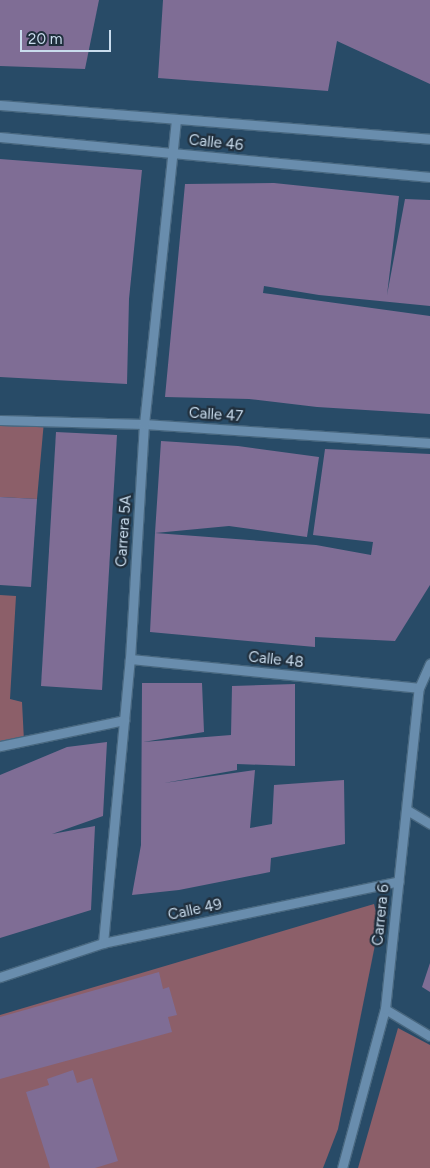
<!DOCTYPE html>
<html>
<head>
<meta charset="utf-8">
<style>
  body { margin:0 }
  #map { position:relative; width:430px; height:1168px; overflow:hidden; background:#284b67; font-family:Figtree,sans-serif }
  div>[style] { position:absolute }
  .green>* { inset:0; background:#8c5f69 }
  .building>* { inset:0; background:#7f6d95 }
  .roads { filter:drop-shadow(1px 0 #48677f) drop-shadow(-1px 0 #48677f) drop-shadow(0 1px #48677f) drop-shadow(0 -1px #48677f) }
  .minor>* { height:9px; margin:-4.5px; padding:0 4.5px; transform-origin:4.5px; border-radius:4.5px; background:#698dad }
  span { translate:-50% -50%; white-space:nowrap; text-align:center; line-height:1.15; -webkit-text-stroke:4.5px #202f3d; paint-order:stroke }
  .street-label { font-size:15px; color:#c9dced }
  .scale { position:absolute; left:20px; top:30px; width:91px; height:22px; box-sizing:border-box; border:2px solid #c9dced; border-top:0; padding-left:6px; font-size:15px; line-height:18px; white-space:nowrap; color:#c9dced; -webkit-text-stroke:4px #202f3d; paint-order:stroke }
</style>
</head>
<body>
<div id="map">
  <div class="green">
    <div style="clip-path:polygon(0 420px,44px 421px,37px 499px,0 497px)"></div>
    <div style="clip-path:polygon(0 595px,16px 596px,10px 699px,22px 702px,24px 741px,0 746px)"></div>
    <div style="clip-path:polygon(374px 904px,379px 925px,338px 1129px,323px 1168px,0 1168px,0 1015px)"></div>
    <div style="clip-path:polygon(398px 1028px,430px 1045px,430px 1168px,358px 1168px)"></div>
  </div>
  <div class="building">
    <div style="clip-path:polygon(0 0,99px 0,85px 69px,0 66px)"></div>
    <div style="clip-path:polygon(163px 0,430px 0,430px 84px,337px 41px,328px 91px,158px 78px)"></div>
    <div style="clip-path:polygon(0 159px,142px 170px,129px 299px,127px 384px,0 377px)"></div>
    <div style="clip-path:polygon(274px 183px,399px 196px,387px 295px,405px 199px,430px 200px,430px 306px,319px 295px,264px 286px,263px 293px,430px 316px,430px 414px,317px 407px,249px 399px,165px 397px,185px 184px)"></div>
    <div style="clip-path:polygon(56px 432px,117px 435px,102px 690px,41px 686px)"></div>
    <div style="clip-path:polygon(161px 441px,238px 446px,319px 457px,307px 537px,229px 526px,155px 533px,316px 545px,371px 555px,373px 542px,313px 535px,325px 449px,430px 454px,430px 585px,395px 641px,315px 637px,315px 647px,150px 632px,155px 533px)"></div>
    <div style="clip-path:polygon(0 497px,37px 499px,31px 587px,0 585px)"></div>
    <div style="clip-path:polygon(142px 683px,202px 683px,204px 732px,143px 742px,231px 735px,232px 686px,295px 684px,295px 766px,237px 764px,237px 770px,164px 783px,255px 770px,250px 828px,272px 824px,274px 785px,344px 780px,345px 844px,271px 858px,270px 872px,179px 890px,132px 895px,141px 845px)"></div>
    <div style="clip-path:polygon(107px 742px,103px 816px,52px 834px,95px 826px,91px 910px,0 938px,0 775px,67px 747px)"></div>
    <div style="clip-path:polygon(430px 963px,430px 992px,422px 987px)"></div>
    <div style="clip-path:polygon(159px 972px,163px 989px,169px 987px,177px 1015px,168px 1017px,172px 1032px,0 1079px,0 1017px)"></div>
    <div style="clip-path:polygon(73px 1070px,77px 1083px,92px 1078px,118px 1161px,95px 1168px,50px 1168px,26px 1092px,49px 1085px,47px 1079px)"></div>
  </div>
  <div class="roads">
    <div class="minor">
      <div style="left:0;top:105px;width:431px;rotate:4.5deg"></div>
      <div style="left:0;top:137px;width:432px;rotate:5.3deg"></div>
      <div style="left:0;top:420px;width:144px;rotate:1.6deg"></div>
      <div style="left:144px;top:424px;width:287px;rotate:3.8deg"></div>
      <div style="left:130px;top:659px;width:290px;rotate:5.7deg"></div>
      <div style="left:0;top:746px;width:127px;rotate:-11.8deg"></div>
      <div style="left:407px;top:810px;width:27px;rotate:31deg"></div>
      <div style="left:103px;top:943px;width:285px;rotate:-84.6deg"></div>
      <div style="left:130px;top:659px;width:235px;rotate:-86.6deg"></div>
      <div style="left:144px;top:424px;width:305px;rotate:-84deg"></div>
      <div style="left:0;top:977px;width:108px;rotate:-18.3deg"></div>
      <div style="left:103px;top:943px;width:302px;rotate:-11.8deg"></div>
      <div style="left:385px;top:1009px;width:52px;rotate:31deg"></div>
      <div style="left:342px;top:1168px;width:165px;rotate:-74.9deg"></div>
      <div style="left:385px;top:1009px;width:323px;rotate:-84deg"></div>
      <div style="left:419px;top:688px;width:27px;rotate:-66deg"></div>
    </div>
  </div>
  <div class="street-label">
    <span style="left:216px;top:143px;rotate:6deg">Calle 46</span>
    <span style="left:216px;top:415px;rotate:4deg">Calle 47</span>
    <span style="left:124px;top:531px;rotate:-86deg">Carrera 5A</span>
    <span style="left:276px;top:660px;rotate:6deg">Calle 48</span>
    <span style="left:195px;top:910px;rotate:-12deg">Calle 49</span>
    <span style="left:381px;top:915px;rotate:-84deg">Carrera 6</span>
  </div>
  <div class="scale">20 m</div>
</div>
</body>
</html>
